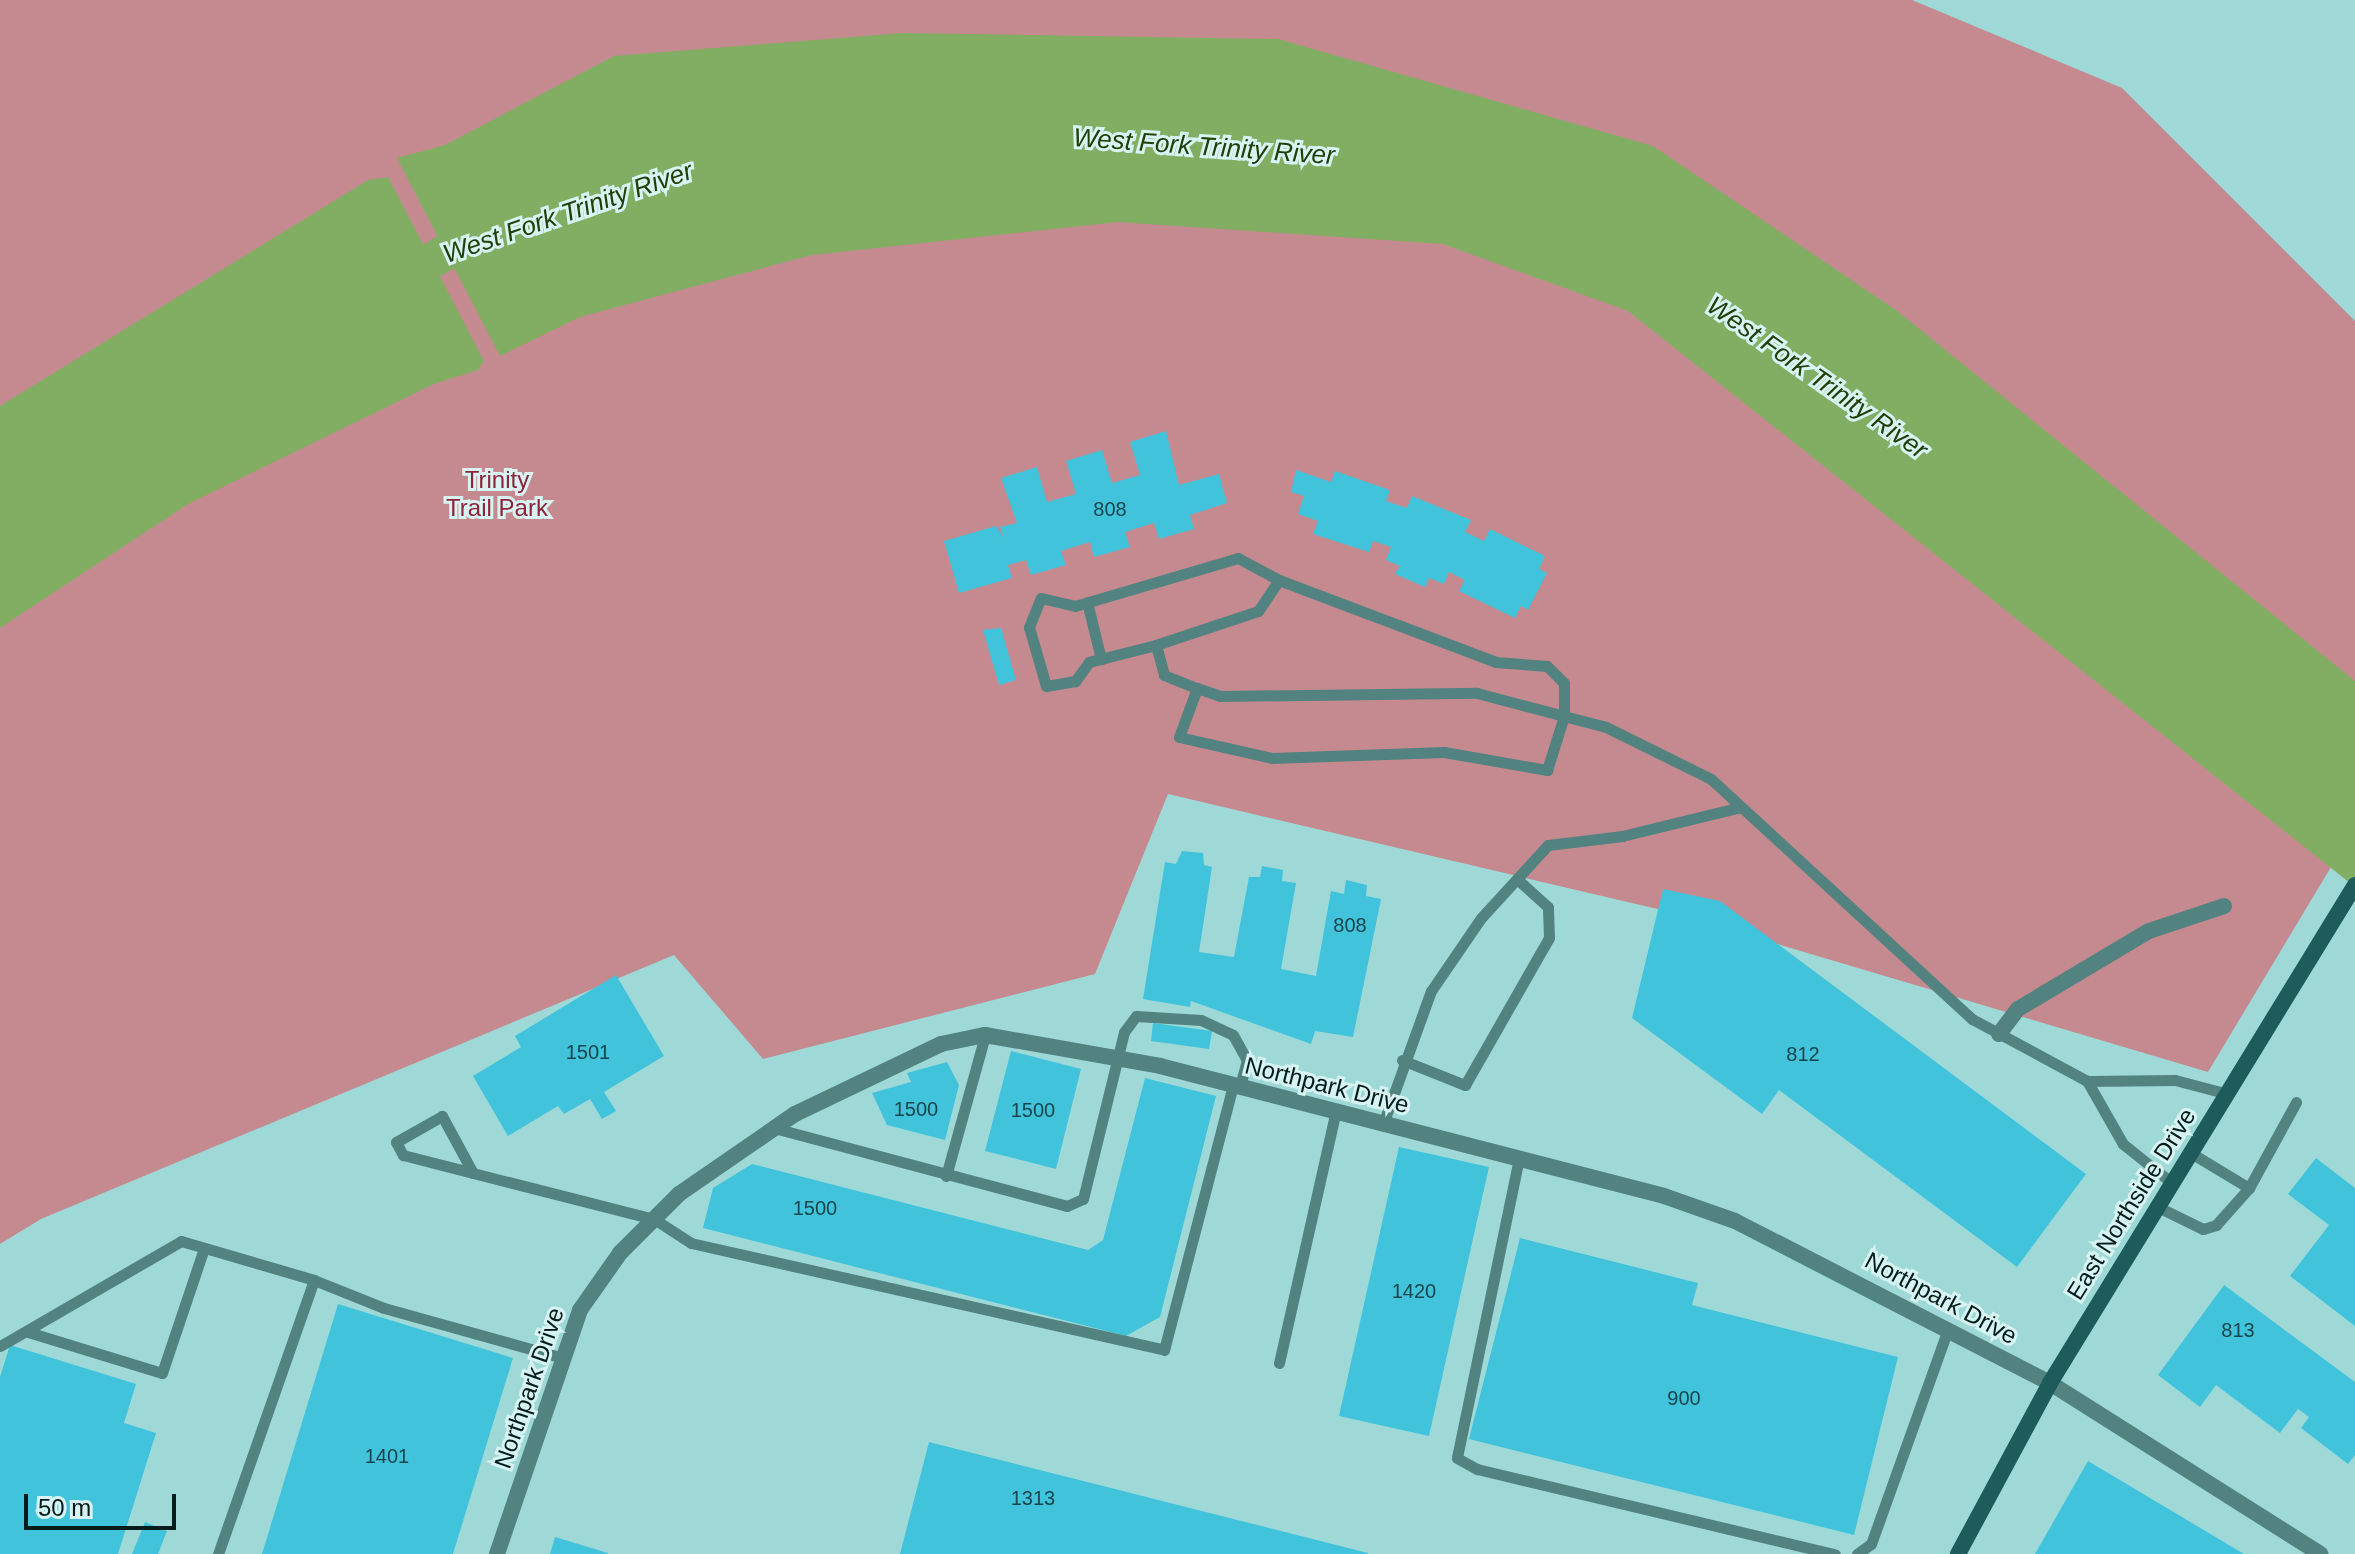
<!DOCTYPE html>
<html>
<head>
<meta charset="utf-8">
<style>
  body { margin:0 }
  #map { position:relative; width:2355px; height:1554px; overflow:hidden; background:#9ed9d8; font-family:Helvetica,sans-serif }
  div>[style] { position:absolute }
  .green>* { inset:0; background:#c58a8f }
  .water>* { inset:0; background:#81ae62 }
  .river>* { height:36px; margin:-18px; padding:0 18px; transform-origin:18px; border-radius:18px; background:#81ae62 }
  .building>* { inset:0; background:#42c3dc }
  .lane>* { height:11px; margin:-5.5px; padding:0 5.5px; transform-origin:5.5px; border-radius:5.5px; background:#538381 }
  .street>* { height:16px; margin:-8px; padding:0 8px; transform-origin:8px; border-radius:8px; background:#538381 }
  .secondary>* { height:16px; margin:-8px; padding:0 8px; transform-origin:8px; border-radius:8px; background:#1d5c5b }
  span { translate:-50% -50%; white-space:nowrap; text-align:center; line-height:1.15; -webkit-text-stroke:6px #d7f4f3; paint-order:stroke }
  .number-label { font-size:20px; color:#14464c }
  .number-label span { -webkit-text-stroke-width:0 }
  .park-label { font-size:24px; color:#90223a }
  .street-label { font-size:24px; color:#041c1c }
  .water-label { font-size:26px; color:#223f07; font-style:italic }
  .scale { position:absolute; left:24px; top:1494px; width:152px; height:36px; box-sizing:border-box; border:4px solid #041c1c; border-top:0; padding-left:10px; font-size:24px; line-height:28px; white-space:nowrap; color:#041c1c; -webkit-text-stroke:6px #d7f4f3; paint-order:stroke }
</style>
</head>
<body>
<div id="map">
  <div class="green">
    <div style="clip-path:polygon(0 0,1912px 0,2122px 88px,2355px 321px,2355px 827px,2208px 1072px,1666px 911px,1168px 794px,1095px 974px,763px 1059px,674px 955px,41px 1219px,0 1244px)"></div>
  </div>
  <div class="water">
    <div style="clip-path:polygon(903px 33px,1278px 39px,1653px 146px,1896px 310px,2355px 681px,2355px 887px,1628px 311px,1443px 244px,1118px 222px,812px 255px,580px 317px,500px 356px,397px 158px,445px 145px,614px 56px)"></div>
    <div style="clip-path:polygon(388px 177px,484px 361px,478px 370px,434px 384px,188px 504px,0 628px,0 406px,368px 180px)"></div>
  </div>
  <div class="river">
    <div style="left:391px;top:285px;width:64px;rotate:-31deg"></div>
    <div style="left:446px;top:252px;width:48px;rotate:-18.1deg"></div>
  </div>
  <div class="building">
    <div style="clip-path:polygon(1166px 431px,1179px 485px,1219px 474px,1227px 503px,1190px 515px,1194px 529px,1159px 539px,1154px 523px,1125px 532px,1130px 547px,1094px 557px,1090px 542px,1061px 551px,1066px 565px,1031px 575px,1026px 560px,1008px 565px,1012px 578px,959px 593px,944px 541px,996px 526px,1004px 538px,1000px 527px,1017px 523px,1001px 478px,1037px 467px,1047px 502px,1076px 494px,1066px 461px,1102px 450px,1112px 483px,1140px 475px,1130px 442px)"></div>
    <div style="clip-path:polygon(1296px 470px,1331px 482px,1335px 471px,1390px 490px,1386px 501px,1407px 508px,1412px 496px,1471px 520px,1465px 532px,1484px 541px,1490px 529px,1545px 556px,1539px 569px,1547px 573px,1528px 610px,1521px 606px,1515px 618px,1459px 591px,1465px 580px,1449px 572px,1444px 584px,1429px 578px,1425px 587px,1395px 574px,1400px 566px,1386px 560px,1391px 547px,1373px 541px,1369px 552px,1313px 534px,1318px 521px,1298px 514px,1304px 496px,1291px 492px)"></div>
    <div style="clip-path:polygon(1001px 628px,1016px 680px,999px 685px,983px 630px)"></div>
    <div style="clip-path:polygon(1182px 851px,1203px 853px,1204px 865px,1212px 867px,1199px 952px,1234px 957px,1249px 877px,1260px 877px,1262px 866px,1283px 870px,1282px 881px,1296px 883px,1281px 969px,1316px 976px,1331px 891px,1344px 894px,1346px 880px,1367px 885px,1366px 896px,1381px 899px,1353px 1037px,1315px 1031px,1311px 1044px,1191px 1001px,1190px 1007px,1143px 999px,1165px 862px,1176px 864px)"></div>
    <div style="clip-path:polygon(1663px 889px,1720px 901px,2086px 1174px,2017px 1267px,1779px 1090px,1762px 1114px,1632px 1018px)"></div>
    <div style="clip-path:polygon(616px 975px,664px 1056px,604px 1092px,616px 1111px,602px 1119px,590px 1099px,564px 1114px,558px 1106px,508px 1136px,473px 1076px,521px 1047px,515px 1036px)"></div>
    <div style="clip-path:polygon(1153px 1023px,1212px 1031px,1209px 1049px,1151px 1041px)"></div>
    <div style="clip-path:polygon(1011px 1051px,1081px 1069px,1056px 1169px,985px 1151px)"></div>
    <div style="clip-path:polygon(947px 1062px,959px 1085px,945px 1140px,887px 1125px,872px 1093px,911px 1082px,907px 1073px)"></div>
    <div style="clip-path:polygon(1145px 1078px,1216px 1096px,1160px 1317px,1126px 1336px,703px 1228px,713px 1188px,752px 1164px,1088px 1250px,1103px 1240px)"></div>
    <div style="clip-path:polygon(1399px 1147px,1489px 1167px,1429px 1436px,1339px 1416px)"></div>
    <div style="clip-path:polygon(2316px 1158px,2355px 1188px,2355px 1326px,2290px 1276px,2329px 1225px,2288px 1194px)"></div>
    <div style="clip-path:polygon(1520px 1238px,1698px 1283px,1692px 1305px,1898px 1357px,1854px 1535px,1469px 1439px)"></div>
    <div style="clip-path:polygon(2224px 1285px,2355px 1382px,2355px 1455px,2348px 1464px,2301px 1428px,2309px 1417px,2298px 1409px,2280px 1433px,2216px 1385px,2200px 1407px,2158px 1375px)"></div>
    <div style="clip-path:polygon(338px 1304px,513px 1358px,453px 1554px,262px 1554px)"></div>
    <div style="clip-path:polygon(10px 1345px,136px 1384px,124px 1423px,156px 1433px,118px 1554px,0 1554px,0 1377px)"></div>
    <div style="clip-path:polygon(929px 1442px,1368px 1553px,1368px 1554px,900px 1554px)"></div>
    <div style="clip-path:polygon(2088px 1461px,2244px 1554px,2035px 1554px)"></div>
    <div style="clip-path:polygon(145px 1522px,167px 1531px,158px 1554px,132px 1554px)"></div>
    <div style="clip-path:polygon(555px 1537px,608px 1553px,608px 1554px,550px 1554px)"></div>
  </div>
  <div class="lane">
    <div style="left:1087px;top:602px;width:59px;rotate:76.2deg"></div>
    <div style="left:1156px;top:645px;width:69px;rotate:165.8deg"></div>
    <div style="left:1089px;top:662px;width:24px;rotate:126deg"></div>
    <div style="left:1075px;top:681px;width:29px;rotate:170deg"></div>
    <div style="left:1046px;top:686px;width:61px;rotate:-106.1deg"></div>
    <div style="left:1029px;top:627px;width:31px;rotate:-68deg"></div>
    <div style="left:1041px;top:598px;width:35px;rotate:13deg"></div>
    <div style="left:1075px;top:606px;width:170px;rotate:-16.4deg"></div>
    <div style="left:1238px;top:558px;width:47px;rotate:28.2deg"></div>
    <div style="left:1197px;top:688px;width:52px;rotate:110.2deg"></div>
    <div style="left:1179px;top:737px;width:95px;rotate:12.7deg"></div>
    <div style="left:1272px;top:758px;width:172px;rotate:-2deg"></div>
    <div style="left:1444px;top:752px;width:105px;rotate:9.9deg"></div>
    <div style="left:1547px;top:770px;width:57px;rotate:-72.5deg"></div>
    <div style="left:1564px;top:716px;width:33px;rotate:-90deg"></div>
    <div style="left:1564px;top:683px;width:24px;rotate:-135deg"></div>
    <div style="left:1547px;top:666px;width:51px;rotate:-175.5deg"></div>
    <div style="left:1496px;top:662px;width:232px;rotate:-159.3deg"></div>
    <div style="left:1279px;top:580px;width:37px;rotate:124deg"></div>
    <div style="left:1258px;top:611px;width:108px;rotate:161.6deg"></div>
    <div style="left:1156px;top:645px;width:31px;rotate:75deg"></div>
    <div style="left:1164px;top:675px;width:35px;rotate:22deg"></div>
    <div style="left:1197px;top:688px;width:24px;rotate:19deg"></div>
    <div style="left:1220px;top:696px;width:257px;rotate:-0.7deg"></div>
    <div style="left:1477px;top:693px;width:90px;rotate:14.8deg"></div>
    <div style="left:1564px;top:716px;width:43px;rotate:14.7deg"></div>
    <div style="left:1606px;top:727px;width:117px;rotate:26.3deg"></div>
    <div style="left:1711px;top:779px;width:355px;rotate:42.6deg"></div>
    <div style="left:1972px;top:1019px;width:131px;rotate:28.3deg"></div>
    <div style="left:1402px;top:1060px;width:68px;rotate:21.6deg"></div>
    <div style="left:1465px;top:1085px;width:169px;rotate:-60.3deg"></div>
    <div style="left:1549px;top:938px;width:31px;rotate:-92deg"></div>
    <div style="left:1548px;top:907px;width:42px;rotate:-137.9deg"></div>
    <div style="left:1383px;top:1124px;width:141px;rotate:-70.2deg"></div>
    <div style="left:1431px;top:991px;width:88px;rotate:-55.6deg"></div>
    <div style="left:1481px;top:918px;width:99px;rotate:-47.5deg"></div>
    <div style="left:1548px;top:845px;width:75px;rotate:-6.9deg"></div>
    <div style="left:1622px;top:836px;width:122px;rotate:-13.7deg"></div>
    <div style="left:774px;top:1128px;width:303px;rotate:14.9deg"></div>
    <div style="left:1067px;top:1206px;width:17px;rotate:-24deg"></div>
    <div style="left:1083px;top:1199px;width:172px;rotate:-76.2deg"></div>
    <div style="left:1124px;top:1032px;width:20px;rotate:-53deg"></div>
    <div style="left:1136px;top:1016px;width:65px;rotate:3.5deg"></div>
    <div style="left:1201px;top:1020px;width:35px;rotate:25deg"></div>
    <div style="left:1233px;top:1035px;width:29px;rotate:61deg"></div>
    <div style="left:1247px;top:1060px;width:28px;rotate:105deg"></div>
    <div style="left:2191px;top:1153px;width:68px;rotate:31.1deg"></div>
    <div style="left:1519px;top:1158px;width:306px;rotate:101.7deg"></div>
    <div style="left:1457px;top:1458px;width:23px;rotate:29deg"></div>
    <div style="left:1477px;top:1469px;width:368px;rotate:13.4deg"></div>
    <div style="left:473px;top:1173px;width:65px;rotate:-118.5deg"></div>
    <div style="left:442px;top:1116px;width:53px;rotate:150.5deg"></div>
    <div style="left:396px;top:1142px;width:15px;rotate:62deg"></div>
    <div style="left:403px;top:1155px;width:72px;rotate:14.4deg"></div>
    <div style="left:473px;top:1173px;width:187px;rotate:14.3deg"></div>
    <div style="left:654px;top:1219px;width:44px;rotate:33deg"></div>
    <div style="left:691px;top:1243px;width:485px;rotate:12.7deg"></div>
    <div style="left:1164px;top:1350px;width:274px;rotate:-75.4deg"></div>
    <div style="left:946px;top:1176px;width:146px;rotate:-74.5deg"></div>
    <div style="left:2172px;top:1183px;width:63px;rotate:-141.5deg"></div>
    <div style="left:2123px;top:1144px;width:73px;rotate:-119.7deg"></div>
    <div style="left:2087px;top:1081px;width:88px;rotate:-0.7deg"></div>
    <div style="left:2175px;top:1080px;width:55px;rotate:14.8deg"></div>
    <div style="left:2158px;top:1207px;width:50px;rotate:26.1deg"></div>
    <div style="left:2203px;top:1229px;width:14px;rotate:-17deg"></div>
    <div style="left:2216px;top:1225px;width:50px;rotate:-48.3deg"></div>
    <div style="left:2249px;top:1188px;width:98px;rotate:-61.3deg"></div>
    <div style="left:28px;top:1332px;width:140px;rotate:17deg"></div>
    <div style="left:162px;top:1373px;width:132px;rotate:-71.4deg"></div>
    <div style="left:0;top:1346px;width:209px;rotate:-30.1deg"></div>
    <div style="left:181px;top:1241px;width:139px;rotate:16.3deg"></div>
    <div style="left:1279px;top:1363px;width:258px;rotate:-77.3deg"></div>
    <div style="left:218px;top:1554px;width:290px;rotate:-70.7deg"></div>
    <div style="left:314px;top:1280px;width:75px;rotate:21.8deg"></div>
    <div style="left:384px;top:1308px;width:186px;rotate:15.6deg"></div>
    <div style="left:1857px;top:1554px;width:17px;rotate:-36deg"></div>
    <div style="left:1871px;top:1544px;width:228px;rotate:-70.3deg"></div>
  </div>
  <div class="street">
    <div style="left:1999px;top:1034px;width:31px;rotate:-53deg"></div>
    <div style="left:2018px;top:1009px;width:152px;rotate:-30.8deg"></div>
    <div style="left:2149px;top:931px;width:79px;rotate:-18.4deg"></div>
    <div style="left:497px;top:1554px;width:258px;rotate:-71.2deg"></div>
    <div style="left:580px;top:1310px;width:70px;rotate:-54.9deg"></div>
    <div style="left:620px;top:1253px;width:83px;rotate:-45deg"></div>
    <div style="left:679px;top:1194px;width:141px;rotate:-34.6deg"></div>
    <div style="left:795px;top:1114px;width:162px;rotate:-25.6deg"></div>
    <div style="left:941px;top:1044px;width:45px;rotate:-11.6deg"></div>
    <div style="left:985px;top:1035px;width:178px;rotate:10deg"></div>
    <div style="left:1160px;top:1066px;width:520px;rotate:14.46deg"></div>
    <div style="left:1664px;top:1196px;width:75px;rotate:19.4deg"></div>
    <div style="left:1735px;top:1221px;width:354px;rotate:27.2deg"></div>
    <div style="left:2050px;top:1383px;width:320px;rotate:32.3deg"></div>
  </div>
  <div class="secondary">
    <div style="left:1958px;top:1554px;width:194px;rotate:-61.7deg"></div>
    <div style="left:2050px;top:1383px;width:584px;rotate:-58.51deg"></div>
  </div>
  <div class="number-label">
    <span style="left:1110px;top:509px">808</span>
    <span style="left:1350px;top:925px">808</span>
    <span style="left:588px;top:1052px">1501</span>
    <span style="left:1803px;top:1054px">812</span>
    <span style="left:916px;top:1109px">1500</span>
    <span style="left:1033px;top:1110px">1500</span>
    <span style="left:815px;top:1208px">1500</span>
    <span style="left:1414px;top:1291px">1420</span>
    <span style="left:2238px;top:1330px">813</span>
    <span style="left:1684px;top:1398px">900</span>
    <span style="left:387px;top:1456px">1401</span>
    <span style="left:1033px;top:1498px">1313</span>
  </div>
  <div class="park-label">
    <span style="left:497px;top:494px">Trinity<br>Trail Park</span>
  </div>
  <div class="street-label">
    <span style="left:1327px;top:1085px;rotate:14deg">Northpark Drive</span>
    <span style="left:2131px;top:1204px;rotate:-58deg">East Northside Drive</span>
    <span style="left:1941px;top:1298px;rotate:28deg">Northpark Drive</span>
    <span style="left:529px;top:1388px;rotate:-71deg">Northpark Drive</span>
  </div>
  <div class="water-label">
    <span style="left:1204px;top:147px;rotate:4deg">West Fork Trinity River</span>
    <span style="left:568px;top:213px;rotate:-19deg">West Fork Trinity River</span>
    <span style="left:1817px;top:378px;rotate:35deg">West Fork Trinity River</span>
  </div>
  <div class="scale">50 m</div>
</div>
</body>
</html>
